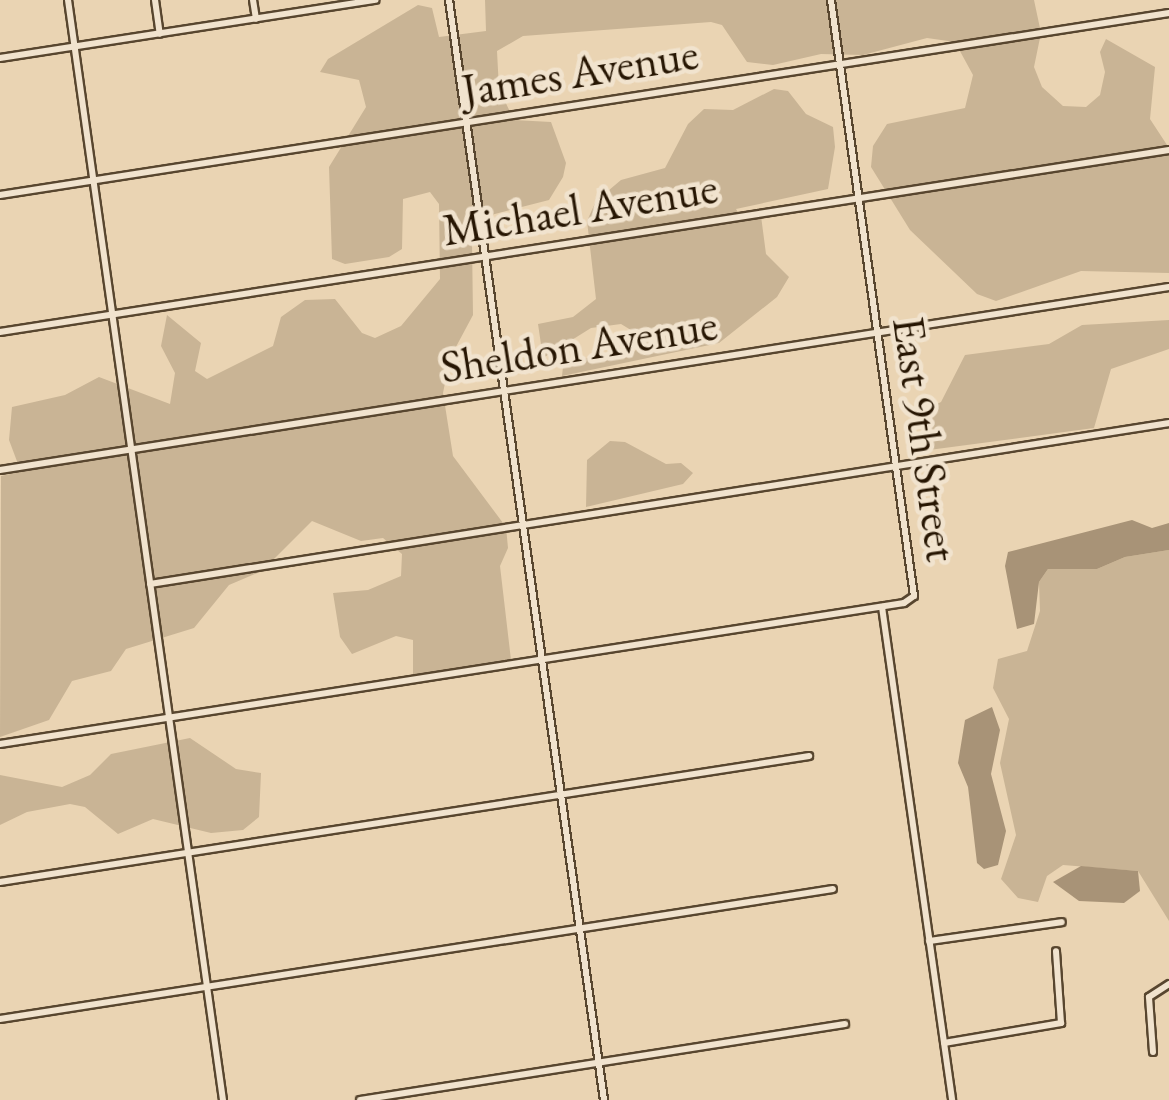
<!DOCTYPE html>
<html>
<head>
<meta charset="utf-8">
<style>
  body { margin:0 }
  #map { position:relative; width:1169px; height:1100px; overflow:hidden; background:#ead4b3; font-family:"EB Garamond",serif }
  div>[style] { position:absolute }
  .green>* { inset:0; background:#c9b495 }
  .water>* { inset:0; background:#a89377 }
  .roads { filter:drop-shadow(2px 0 #58462f) drop-shadow(-2px 0 #58462f) drop-shadow(0 2px #58462f) drop-shadow(0 -2px #58462f) }
  .minor>* { height:6px; margin:-3px; padding:0 3px; transform-origin:3px; border-radius:3px; background:#f1e3ce }
  span { translate:-50% -50%; white-space:nowrap; text-align:center; line-height:1.15; -webkit-text-stroke:9px #f1e3ce; paint-order:stroke }
  .street-label { font-size:45px; color:#271603 }
</style>
</head>
<body>
<div id="map">
  <div class="green">
    <div style="clip-path:polygon(485px 0,1034px 0,1041px 33px,1034px 67px,1042px 87px,1063px 106px,1086px 107px,1100px 95px,1105px 72px,1100px 52px,1106px 39px,1155px 67px,1150px 119px,1169px 148px,1169px 273px,1081px 271px,996px 301px,977px 294px,910px 230px,871px 167px,873px 146px,887px 124px,965px 108px,973px 75px,955px 42px,927px 38px,863px 55px,821px 54px,773px 65px,747px 62px,722px 25px,711px 22px,523px 36px,497px 51px,499px 89px,514px 120px,551px 122px,566px 163px,563px 177px,549px 200px,491px 215px,472px 242px,473px 315px,450px 358px,443px 393px,453px 456px,506px 527px,508px 548px,500px 566px,511px 660px,413px 675px,413px 640px,396px 636px,352px 654px,340px 637px,333px 593px,368px 590px,401px 576px,402px 554px,383px 538px,361px 541px,312px 521px,262px 571px,229px 585px,194px 628px,126px 649px,111px 671px,72px 681px,49px 720px,0 737px,1px 476px,21px 472px,9px 440px,12px 407px,65px 395px,99px 377px,170px 404px,175px 373px,161px 346px,167px 315px,201px 343px,195px 371px,207px 379px,273px 346px,281px 317px,305px 300px,335px 299px,362px 333px,375px 338px,401px 326px,440px 279px,439px 204px,430px 192px,403px 199px,402px 249px,389px 257px,345px 264px,332px 259px,329px 167px,366px 107px,359px 80px,320px 72px,328px 59px,418px 5px,432px 8px,439px 37px,486px 31px)"></div>
    <div style="clip-path:polygon(774px 89px,788px 91px,806px 114px,833px 127px,835px 147px,828px 189px,736px 209px,742px 219px,761px 216px,766px 254px,789px 277px,777px 297px,719px 343px,562px 376px,563px 367px,576px 360px,635px 351px,644px 338px,621px 324px,591px 328px,543px 358px,538px 324px,573px 317px,596px 299px,587px 221px,596px 201px,621px 180px,665px 168px,688px 124px,704px 109px,733px 110px)"></div>
    <div style="clip-path:polygon(1169px 320px,1169px 349px,1111px 369px,1094px 428px,929px 450px,915px 415px,941px 402px,965px 355px,1049px 344px,1082px 325px)"></div>
    <div style="clip-path:polygon(610px 441px,625px 442px,666px 464px,681px 463px,693px 473px,683px 484px,586px 507px,587px 460px)"></div>
    <div style="clip-path:polygon(1169px 550px,1169px 921px,1138px 871px,1063px 865px,1047px 876px,1038px 902px,1018px 898px,1001px 879px,1016px 835px,1000px 763px,1009px 719px,993px 688px,998px 659px,1027px 651px,1040px 611px,1039px 582px,1048px 569px,1097px 569px,1125px 557px)"></div>
    <div style="clip-path:polygon(190px 738px,236px 769px,261px 773px,259px 817px,243px 830px,211px 833px,153px 819px,118px 834px,85px 807px,70px 804px,27px 812px,0 825px,0 775px,62px 787px,90px 775px,111px 754px)"></div>
  </div>
  <div class="water">
    <div style="clip-path:polygon(1132px 520px,1152px 528px,1169px 523px,1169px 550px,1125px 557px,1097px 569px,1048px 569px,1039px 582px,1034px 624px,1017px 629px,1005px 566px,1008px 552px)"></div>
    <div style="clip-path:polygon(992px 707px,1000px 730px,991px 774px,1006px 831px,998px 865px,984px 869px,977px 863px,968px 787px,958px 763px,965px 720px)"></div>
    <div style="clip-path:polygon(1081px 866px,1138px 871px,1140px 891px,1124px 903px,1079px 901px,1053px 882px)"></div>
  </div>
  <div class="roads">
    <div class="minor">
      <div style="left:68px;top:0;width:1111px;rotate:81.98deg"></div>
      <div style="left:155px;top:0;width:34px;rotate:82deg"></div>
      <div style="left:253px;top:0;width:19px;rotate:81deg"></div>
      <div style="left:449px;top:0;width:1111px;rotate:81.98deg"></div>
      <div style="left:0;top:58px;width:380px;rotate:-8.8deg"></div>
      <div style="left:0;top:195px;width:1183px;rotate:-8.85deg"></div>
      <div style="left:0;top:332px;width:1183px;rotate:-8.85deg"></div>
      <div style="left:0;top:470px;width:1183px;rotate:-8.9deg"></div>
      <div style="left:150px;top:584px;width:1032px;rotate:-8.98deg"></div>
      <div style="left:882px;top:607px;width:498px;rotate:81.9deg"></div>
      <div style="left:0;top:744px;width:915px;rotate:-8.87deg"></div>
      <div style="left:904px;top:603px;width:12px;rotate:-35deg"></div>
      <div style="left:914px;top:596px;width:602px;rotate:-97.93deg"></div>
      <div style="left:0;top:882px;width:819px;rotate:-8.85deg"></div>
      <div style="left:929px;top:941px;width:134px;rotate:-8.1deg"></div>
      <div style="left:0;top:1019px;width:843px;rotate:-8.87deg"></div>
      <div style="left:944px;top:1043px;width:119px;rotate:-9.7deg"></div>
      <div style="left:1061px;top:1023px;width:72px;rotate:-94deg"></div>
      <div style="left:1153px;top:1052px;width:55px;rotate:-94.2deg"></div>
      <div style="left:1149px;top:997px;width:24px;rotate:-33deg"></div>
      <div style="left:360px;top:1100px;width:491px;rotate:-8.9deg"></div>
    </div>
  </div>
  <div class="street-label">
    <span style="left:580px;top:72px;rotate:-9deg">James Avenue</span>
    <span style="left:580px;top:209px;rotate:-9deg">Michael Avenue</span>
    <span style="left:579px;top:346px;rotate:-9deg">Sheldon Avenue</span>
    <span style="left:925px;top:439px;rotate:82deg">East 9th Street</span>
  </div>
</div>
</body>
</html>
